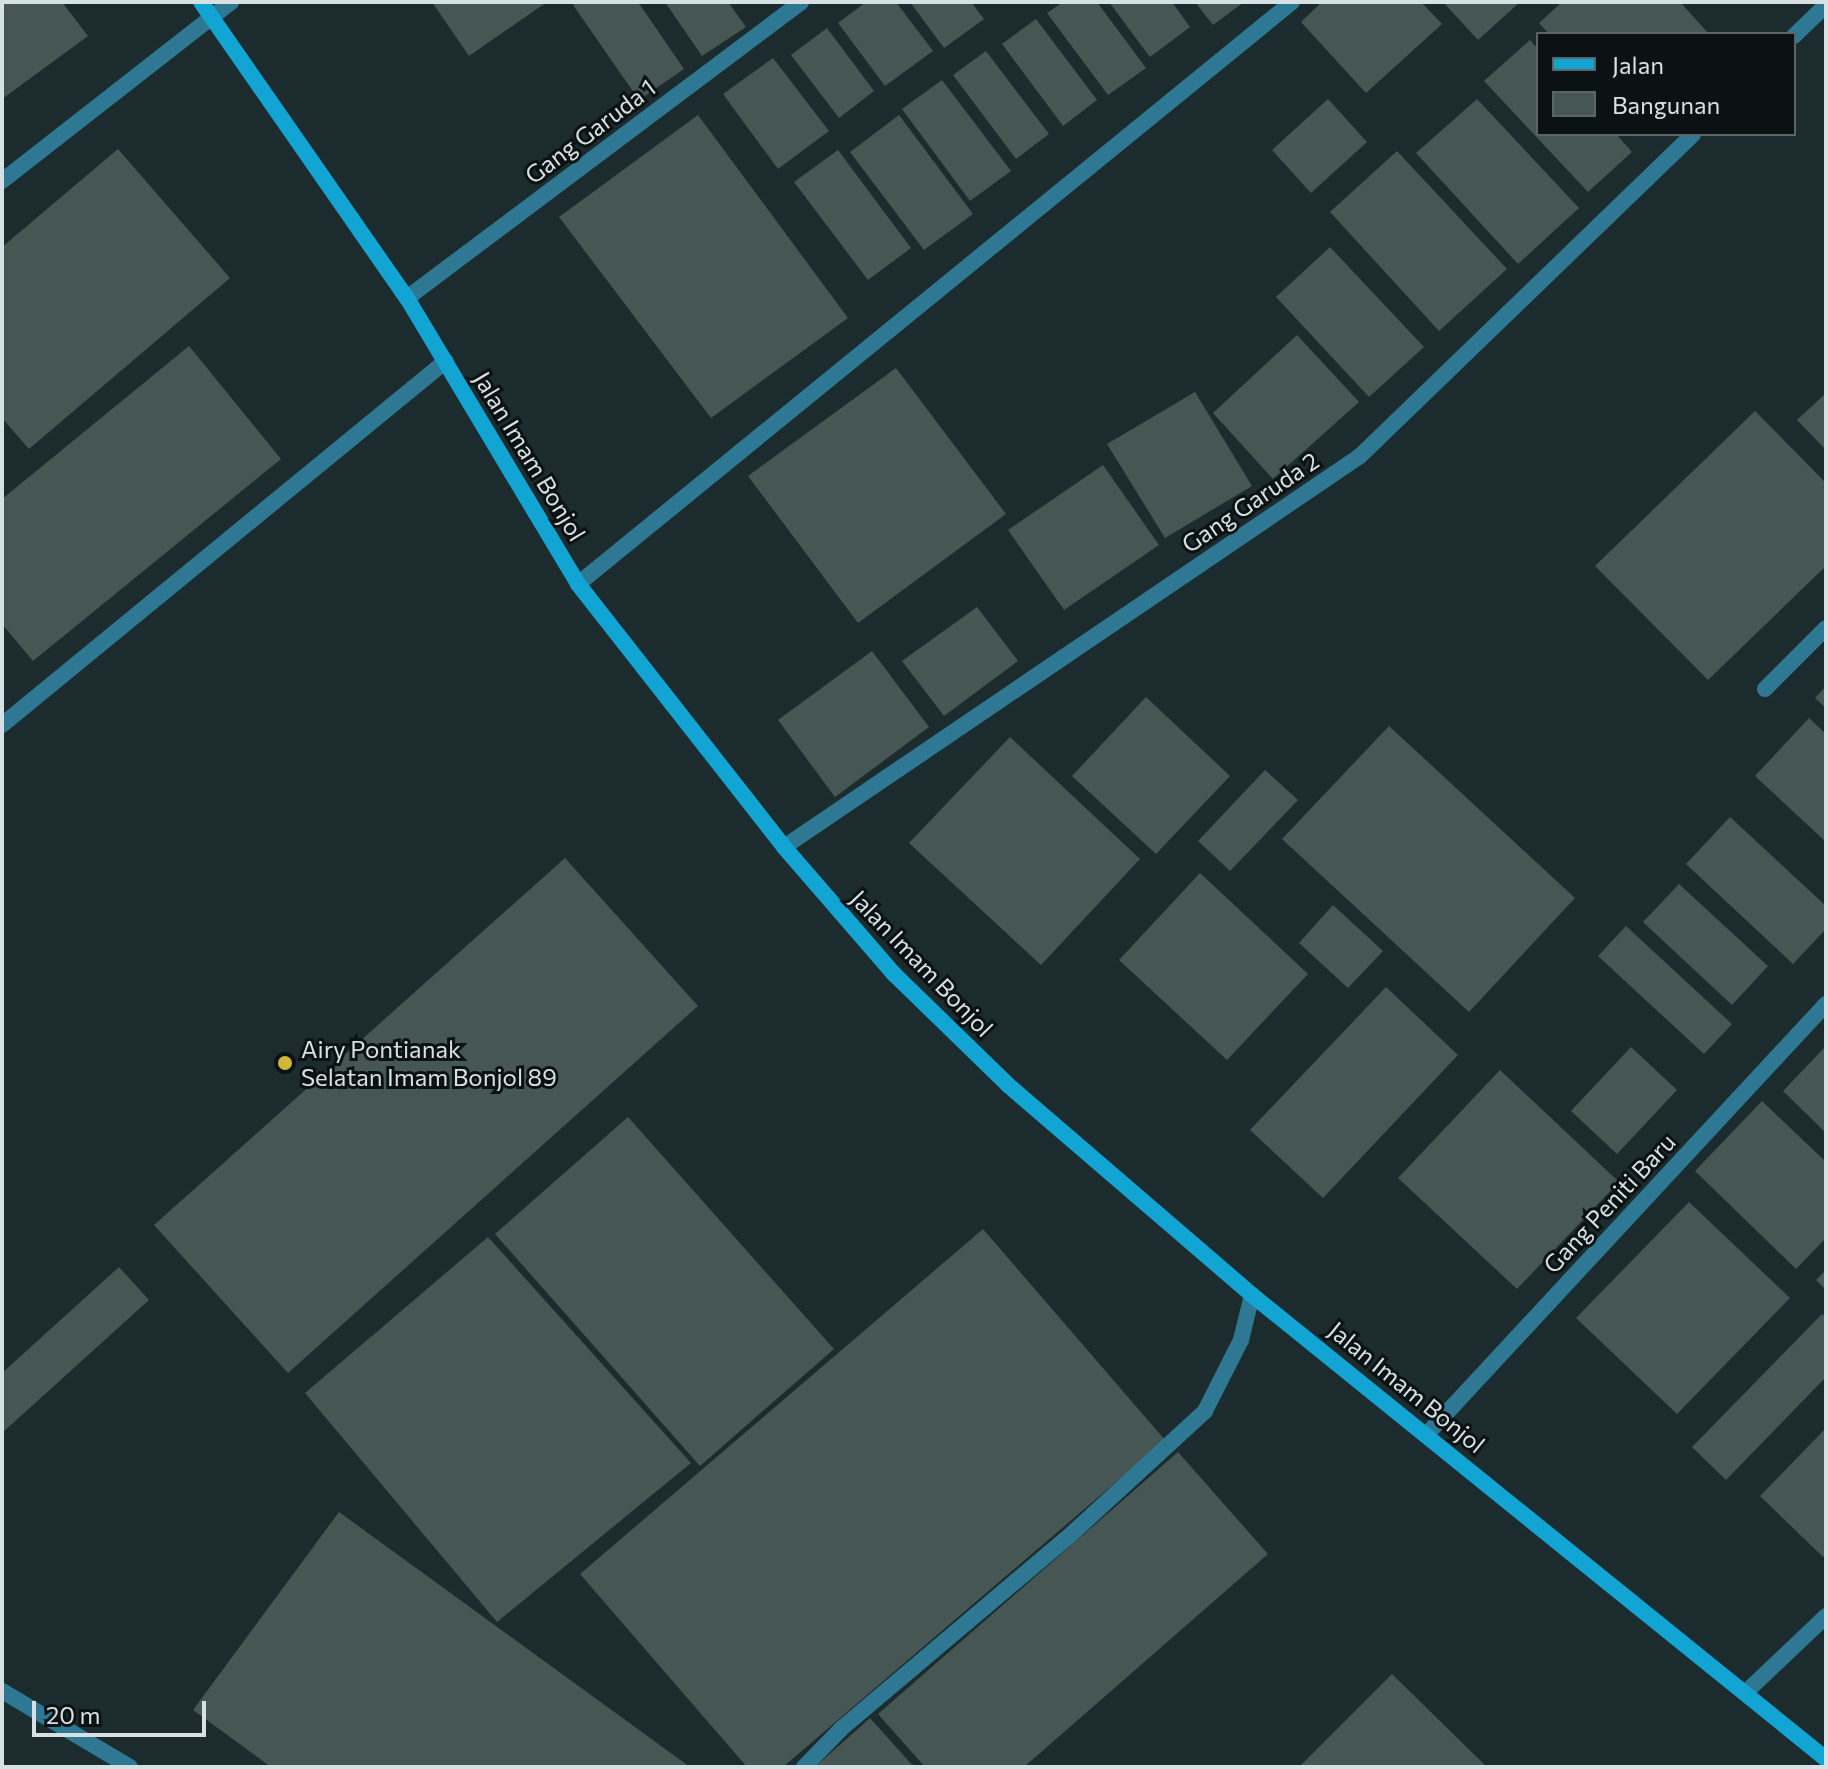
<!DOCTYPE html>
<html>
<head>
<meta charset="utf-8">
<style>
  body { margin:0 }
  #map { position:relative; width:1828px; height:1769px; overflow:hidden; background:#1c2b2d; font-family:Commissioner,sans-serif }
  div>[style] { position:absolute }
  .building>* { inset:0; background:#465653 }
  .lane>* { height:16px; margin:-8px; padding:0 8px; transform-origin:8px; border-radius:8px; background:#2e7894 }
  .street>* { height:16px; margin:-8px; padding:0 8px; transform-origin:8px; border-radius:8px; background:#2e7894 }
  .secondary>* { height:16px; margin:-8px; padding:0 8px; transform-origin:8px; border-radius:8px; background:#12a4d2 }
  .dots>* { width:22px; height:22px; translate:-50% -50%; box-sizing:border-box; border:4px solid #0b1213; border-radius:50% }
  span { translate:-50% -50%; white-space:nowrap; text-align:center; line-height:1.15; -webkit-text-stroke:6px #0b1213; paint-order:stroke }
  .street-label { font-size:24px; color:#d7e0e2 }
  .poi-label { font-size:24px; color:#d7e0e2 }
  .left { translate:0 -50%; text-align:left }
  .frame { position:absolute; inset:0; border:4px solid #d7e0e2; pointer-events:none }
  .legend { position:absolute; left:1536px; top:32px; width:260px; height:104px; box-sizing:border-box; background:#0b1213; border:2px solid #5d6466; margin:0; padding:10px 14px; list-style:none; font-size:24px; color:#d7e0e2 }
  .legend li { display:flex; align-items:center; gap:16px; height:40px }
  .legend b { width:40px; border:2px solid #5d6466 }
  .scale { position:absolute; left:32px; top:1701px; width:174px; height:36px; box-sizing:border-box; border:4px solid #d7e0e2; border-top:0; padding-left:10px; font-size:24px; line-height:28px; white-space:nowrap; color:#d7e0e2; -webkit-text-stroke:6px #0b1213; paint-order:stroke }
</style>
</head>
<body>
<div id="map">
  <div class="building">
    <div style="clip-path:polygon(2px 2px,62px 2px,88px 36px,2px 99px)"></div>
    <div style="clip-path:polygon(432px 2px,547px 2px,469px 56px)"></div>
    <div style="clip-path:polygon(577px 2px,638px 2px,684px 69px,639px 100px,573px 5px)"></div>
    <div style="clip-path:polygon(665px 2px,728px 2px,746px 27px,702px 56px)"></div>
    <div style="clip-path:polygon(866px 2px,896px 2px,933px 51px,885px 86px,838px 23px)"></div>
    <div style="clip-path:polygon(910px 2px,971px 2px,984px 19px,944px 48px)"></div>
    <div style="clip-path:polygon(1063px 2px,1097px 2px,1146px 68px,1108px 95px,1047px 13px)"></div>
    <div style="clip-path:polygon(1109px 2px,1172px 2px,1190px 27px,1150px 57px)"></div>
    <div style="clip-path:polygon(1195px 2px,1244px 2px,1213px 25px)"></div>
    <div style="clip-path:polygon(1322px 2px,1421px 2px,1442px 24px,1366px 93px,1301px 22px)"></div>
    <div style="clip-path:polygon(1443px 2px,1520px 2px,1478px 40px)"></div>
    <div style="clip-path:polygon(1562px 2px,1680px 2px,1709px 34px,1549px 34px,1539px 23px)"></div>
    <div style="clip-path:polygon(1036px 19px,1097px 100px,1063px 126px,1002px 44px)"></div>
    <div style="clip-path:polygon(827px 28px,874px 91px,839px 118px,791px 55px)"></div>
    <div style="clip-path:polygon(1530px 40px,1538px 49px,1538px 134px,1616px 134px,1632px 152px,1588px 192px,1484px 81px)"></div>
    <div style="clip-path:polygon(986px 51px,1049px 134px,1016px 159px,953px 75px)"></div>
    <div style="clip-path:polygon(773px 58px,829px 131px,778px 169px,723px 94px)"></div>
    <div style="clip-path:polygon(942px 80px,1011px 171px,970px 201px,902px 109px)"></div>
    <div style="clip-path:polygon(1328px 99px,1367px 142px,1311px 193px,1272px 150px)"></div>
    <div style="clip-path:polygon(1477px 99px,1579px 208px,1518px 264px,1416px 153px)"></div>
    <div style="clip-path:polygon(698px 115px,848px 318px,711px 418px,559px 217px)"></div>
    <div style="clip-path:polygon(899px 115px,973px 214px,924px 250px,850px 152px)"></div>
    <div style="clip-path:polygon(118px 149px,230px 278px,29px 449px,2px 418px,2px 247px)"></div>
    <div style="clip-path:polygon(838px 150px,911px 248px,868px 280px,794px 182px)"></div>
    <div style="clip-path:polygon(1397px 151px,1507px 269px,1439px 331px,1330px 212px)"></div>
    <div style="clip-path:polygon(1330px 247px,1424px 347px,1369px 397px,1276px 297px)"></div>
    <div style="clip-path:polygon(1297px 335px,1359px 402px,1273px 479px,1213px 413px)"></div>
    <div style="clip-path:polygon(189px 346px,281px 459px,33px 661px,2px 624px,2px 499px)"></div>
    <div style="clip-path:polygon(896px 368px,1006px 514px,858px 623px,748px 476px)"></div>
    <div style="clip-path:polygon(1195px 392px,1252px 486px,1165px 538px,1107px 444px)"></div>
    <div style="clip-path:polygon(1826px 393px,1826px 450px,1797px 420px)"></div>
    <div style="clip-path:polygon(1755px 411px,1826px 483px,1826px 566px,1708px 680px,1595px 566px)"></div>
    <div style="clip-path:polygon(1103px 465px,1159px 545px,1064px 610px,1008px 530px)"></div>
    <div style="clip-path:polygon(977px 607px,1018px 661px,944px 716px,902px 661px)"></div>
    <div style="clip-path:polygon(872px 651px,929px 727px,835px 797px,778px 720px)"></div>
    <div style="clip-path:polygon(1826px 686px,1826px 708px,1815px 698px)"></div>
    <div style="clip-path:polygon(1146px 697px,1230px 776px,1156px 854px,1072px 776px)"></div>
    <div style="clip-path:polygon(1809px 718px,1826px 734px,1826px 842px,1755px 776px)"></div>
    <div style="clip-path:polygon(1389px 726px,1575px 898px,1469px 1012px,1282px 839px)"></div>
    <div style="clip-path:polygon(1010px 737px,1140px 859px,1041px 965px,909px 843px)"></div>
    <div style="clip-path:polygon(1265px 770px,1298px 800px,1230px 871px,1198px 841px)"></div>
    <div style="clip-path:polygon(1730px 817px,1826px 906px,1826px 929px,1793px 964px,1686px 864px)"></div>
    <div style="clip-path:polygon(565px 858px,698px 1006px,288px 1373px,154px 1225px)"></div>
    <div style="clip-path:polygon(1200px 873px,1308px 974px,1227px 1060px,1119px 960px)"></div>
    <div style="clip-path:polygon(1679px 884px,1768px 966px,1732px 1005px,1643px 922px)"></div>
    <div style="clip-path:polygon(1333px 905px,1383px 951px,1348px 988px,1299px 943px)"></div>
    <div style="clip-path:polygon(1626px 926px,1732px 1024px,1704px 1054px,1598px 956px)"></div>
    <div style="clip-path:polygon(1386px 987px,1458px 1055px,1323px 1198px,1250px 1130px)"></div>
    <div style="clip-path:polygon(1826px 1046px,1826px 1133px,1783px 1091px)"></div>
    <div style="clip-path:polygon(1631px 1047px,1677px 1090px,1617px 1154px,1571px 1111px)"></div>
    <div style="clip-path:polygon(1500px 1070px,1619px 1182px,1517px 1289px,1398px 1178px)"></div>
    <div style="clip-path:polygon(1762px 1101px,1826px 1162px,1826px 1238px,1796px 1269px,1695px 1171px)"></div>
    <div style="clip-path:polygon(628px 1117px,834px 1349px,700px 1466px,495px 1234px)"></div>
    <div style="clip-path:polygon(1689px 1202px,1790px 1298px,1677px 1414px,1576px 1318px)"></div>
    <div style="clip-path:polygon(983px 1229px,1165px 1440px,783px 1767px,747px 1767px,580px 1574px)"></div>
    <div style="clip-path:polygon(488px 1237px,691px 1463px,497px 1622px,305px 1393px)"></div>
    <div style="clip-path:polygon(119px 1267px,149px 1300px,2px 1433px,2px 1373px)"></div>
    <div style="clip-path:polygon(1826px 1270px,1826px 1290px,1816px 1280px)"></div>
    <div style="clip-path:polygon(1822px 1314px,1826px 1317px,1826px 1377px,1726px 1480px,1692px 1447px)"></div>
    <div style="clip-path:polygon(1826px 1428px,1826px 1554px,1823px 1557px,1760px 1496px)"></div>
    <div style="clip-path:polygon(1178px 1452px,1268px 1554px,1024px 1767px,925px 1767px,878px 1714px)"></div>
    <div style="clip-path:polygon(339px 1512px,690px 1767px,271px 1767px,193px 1710px)"></div>
    <div style="clip-path:polygon(1392px 1674px,1487px 1767px,1299px 1767px)"></div>
    <div style="clip-path:polygon(870px 1718px,914px 1767px,815px 1767px)"></div>
  </div>
  <div class="lane">
    <div style="left:2px;top:1691px;width:149px;rotate:30.7deg"></div>
    <div style="left:804px;top:1767px;width:54px;rotate:-45.7deg"></div>
    <div style="left:842px;top:1728px;width:293px;rotate:-40.2deg"></div>
    <div style="left:1066px;top:1539px;width:189px;rotate:-42.6deg"></div>
    <div style="left:1205px;top:1411px;width:80px;rotate:-63.1deg"></div>
    <div style="left:1241px;top:1340px;width:46px;rotate:-76.3deg"></div>
  </div>
  <div class="street">
    <div style="left:1794px;top:36px;width:45px;rotate:-44.1deg"></div>
    <div style="left:2px;top:181px;width:291px;rotate:-38deg"></div>
    <div style="left:407px;top:298px;width:493px;rotate:-36.9deg"></div>
    <div style="left:578px;top:584px;width:921px;rotate:-39.18deg"></div>
    <div style="left:1765px;top:689px;width:86px;rotate:-45deg"></div>
    <div style="left:2px;top:725px;width:574px;rotate:-39.35deg"></div>
    <div style="left:784px;top:847px;width:696px;rotate:-34.17deg"></div>
    <div style="left:1360px;top:456px;width:463px;rotate:-44deg"></div>
    <div style="left:1427px;top:1434px;width:587px;rotate:-47.14deg"></div>
    <div style="left:1745px;top:1693px;width:112px;rotate:-43.5deg"></div>
  </div>
  <div class="secondary">
    <div style="left:201px;top:2px;width:361px;rotate:55.2deg"></div>
    <div style="left:407px;top:298px;width:333px;rotate:59.1deg"></div>
    <div style="left:578px;top:584px;width:334px;rotate:51.9deg"></div>
    <div style="left:784px;top:847px;width:167px;rotate:49.1deg"></div>
    <div style="left:893px;top:973px;width:161px;rotate:44.2deg"></div>
    <div style="left:1008px;top:1085px;width:322px;rotate:40.7deg"></div>
    <div style="left:1252px;top:1295px;width:738px;rotate:38.95deg"></div>
  </div>
  <div class="dots">
    <div style="left:285px;top:1063px;background:#d2b635"></div>
  </div>
  <div class="street-label">
    <span style="left:590px;top:131px;rotate:-37deg">Gang Garuda 1</span>
    <span style="left:530px;top:456px;rotate:59deg">Jalan Imam Bonjol</span>
    <span style="left:1250px;top:502px;rotate:-34deg">Gang Garuda 2</span>
    <span style="left:922px;top:963px;rotate:46deg">Jalan Imam Bonjol</span>
    <span style="left:1609px;top:1203px;rotate:-47deg">Gang Peniti Baru</span>
    <span style="left:1407px;top:1387px;rotate:39deg">Jalan Imam Bonjol</span>
  </div>
  <div class="poi-label">
    <span class="left" style="left:301px;top:1063px">Airy Pontianak<br>Selatan Imam Bonjol 89</span>
  </div>
  <div class="frame"></div>
  <ul class="legend">
  <li><b style="height:10px;background:#12a4d2"></b>Jalan</li>
  <li><b style="height:22px;background:#465653"></b>Bangunan</li>
  </ul>
  <div class="scale">20 m</div>
</div>
</body>
</html>
